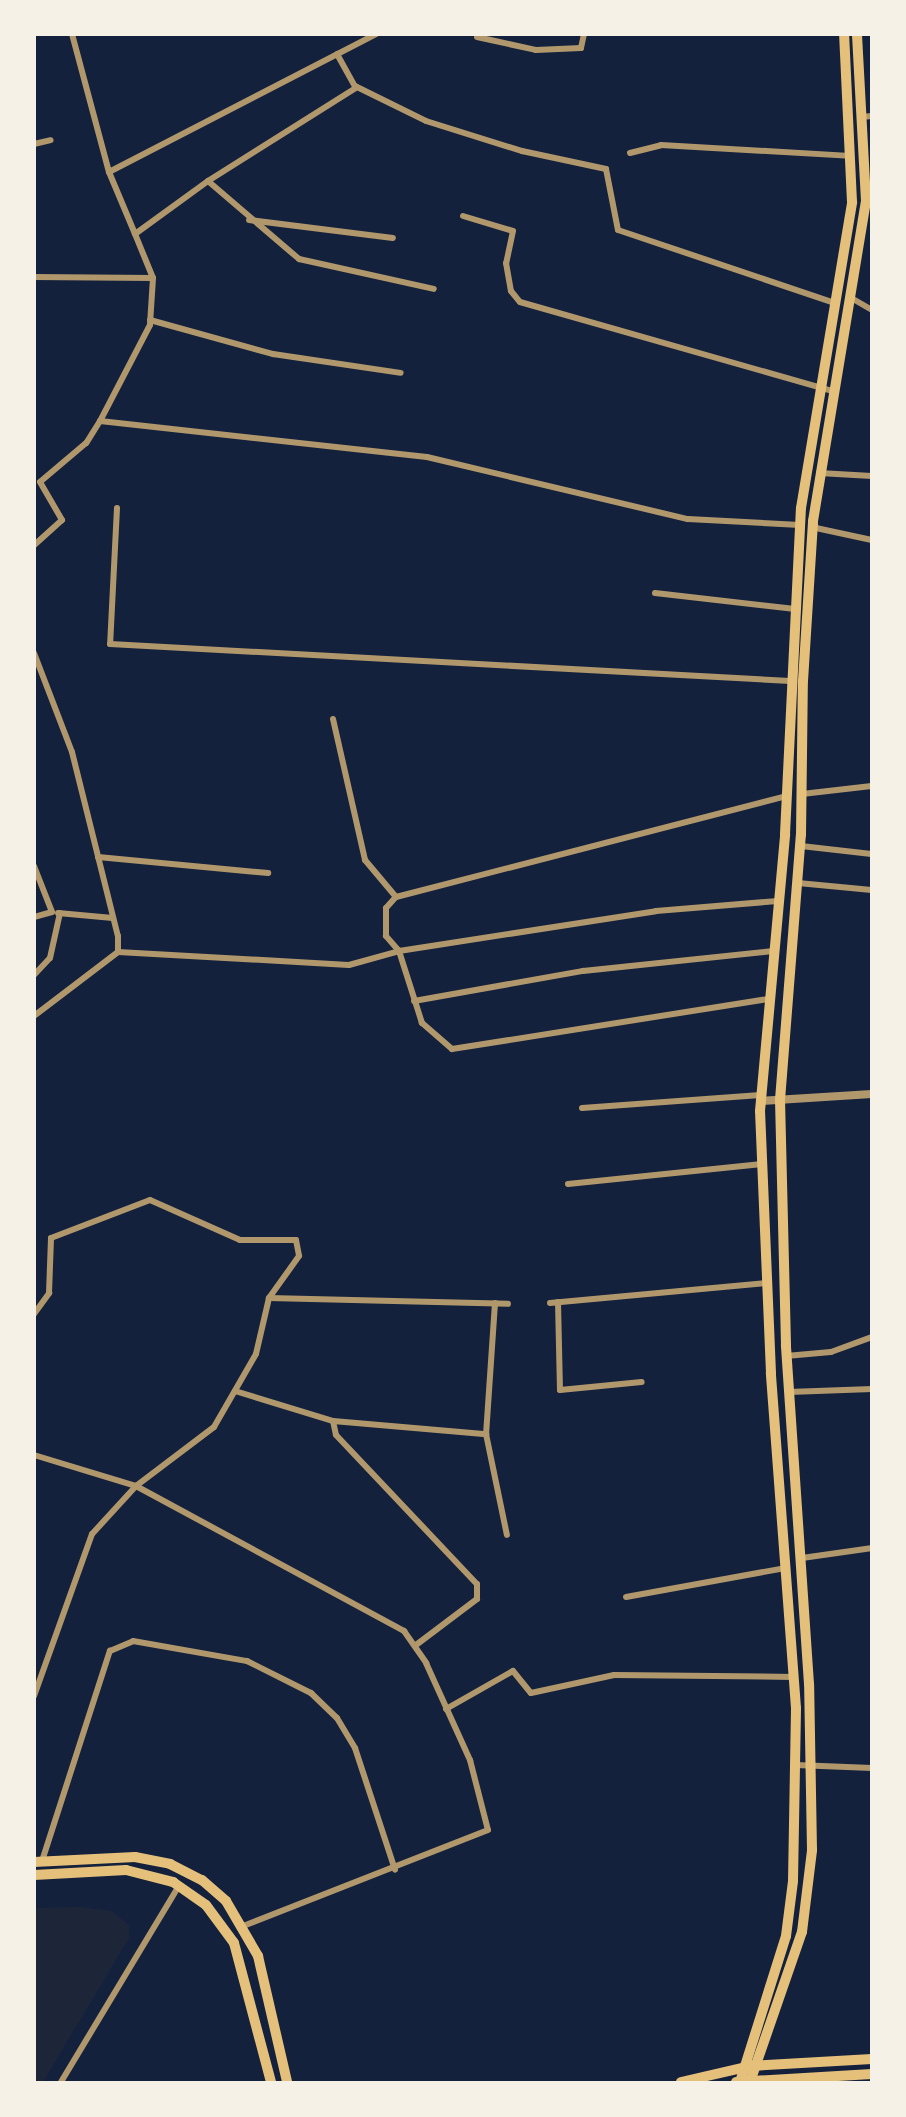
<!DOCTYPE html>
<html>
<head>
<meta charset="utf-8">
<style>
  body { margin:0 }
  #map { position:relative; width:906px; height:2117px; overflow:hidden; background:#14213d; font-family:Arial,sans-serif }
  div>[style] { position:absolute }
  .green>* { inset:0; background:#1d2539 }
  .minor>* { height:6px; margin:-3px; padding:0 3px; transform-origin:3px; border-radius:3px; background:#b1986c }
  .tertiary>* { height:8px; margin:-4px; padding:0 4px; transform-origin:4px; border-radius:4px; background:#b1986c }
  .secondary>* { height:10px; margin:-5px; padding:0 5px; transform-origin:5px; border-radius:5px; background:#e5c07b }
  .primary>* { height:10px; margin:-5px; padding:0 5px; transform-origin:5px; border-radius:5px; background:#e5c07b }
  span { translate:-50% -50%; white-space:nowrap; text-align:center; line-height:1.15; -webkit-text-stroke:4.5px #f6f1e7; paint-order:stroke }
  .frame { position:absolute; inset:0; border:36px solid #f6f1e7; pointer-events:none }
</style>
</head>
<body>
<div id="map">
  <div class="green">
    <div style="clip-path:polygon(80px 1907px,112px 1911px,129px 1925px,129px 1938px,43px 2082px,35px 2082px,35px 1908px)"></div>
  </div>
  <div class="minor">
    <div style="left:72px;top:34px;width:143px;rotate:75deg"></div>
    <div style="left:109px;top:172px;width:301px;rotate:-27.3deg"></div>
    <div style="left:477px;top:37px;width:60px;rotate:12.4deg"></div>
    <div style="left:536px;top:50px;width:45px;rotate:-2.5deg"></div>
    <div style="left:581px;top:48px;width:14px;rotate:-78deg"></div>
    <div style="left:337px;top:54px;width:37px;rotate:61deg"></div>
    <div style="left:355px;top:86px;width:79px;rotate:26.2deg"></div>
    <div style="left:426px;top:121px;width:101px;rotate:17.4deg"></div>
    <div style="left:522px;top:151px;width:86px;rotate:12.1deg"></div>
    <div style="left:606px;top:169px;width:62px;rotate:78.9deg"></div>
    <div style="left:618px;top:230px;width:229px;rotate:18.6deg"></div>
    <div style="left:861px;top:117px;width:11px;rotate:-5deg"></div>
    <div style="left:34px;top:144px;width:17px;rotate:-13deg"></div>
    <div style="left:630px;top:153px;width:32px;rotate:-14deg"></div>
    <div style="left:661px;top:145px;width:189px;rotate:3.3deg"></div>
    <div style="left:109px;top:172px;width:67px;rotate:67.2deg"></div>
    <div style="left:208px;top:181px;width:176px;rotate:-32.2deg"></div>
    <div style="left:463px;top:216px;width:52px;rotate:16.7deg"></div>
    <div style="left:513px;top:231px;width:33px;rotate:102deg"></div>
    <div style="left:506px;top:263px;width:28px;rotate:80deg"></div>
    <div style="left:511px;top:291px;width:14px;rotate:51deg"></div>
    <div style="left:520px;top:302px;width:328px;rotate:15.9deg"></div>
    <div style="left:249px;top:220px;width:145px;rotate:7.1deg"></div>
    <div style="left:34px;top:277px;width:119px;rotate:0.5deg"></div>
    <div style="left:153px;top:278px;width:47px;rotate:93.7deg"></div>
    <div style="left:150px;top:325px;width:108px;rotate:117.5deg"></div>
    <div style="left:100px;top:421px;width:26px;rotate:122deg"></div>
    <div style="left:86px;top:443px;width:60px;rotate:139.7deg"></div>
    <div style="left:40px;top:482px;width:44px;rotate:59.9deg"></div>
    <div style="left:62px;top:520px;width:38px;rotate:138deg"></div>
    <div style="left:153px;top:278px;width:48px;rotate:-112.2deg"></div>
    <div style="left:135px;top:234px;width:90px;rotate:-36deg"></div>
    <div style="left:208px;top:181px;width:120px;rotate:40.6deg"></div>
    <div style="left:299px;top:259px;width:138px;rotate:12.5deg"></div>
    <div style="left:853px;top:299px;width:22px;rotate:30deg"></div>
    <div style="left:150px;top:320px;width:128px;rotate:15.5deg"></div>
    <div style="left:273px;top:354px;width:129px;rotate:8.4deg"></div>
    <div style="left:100px;top:421px;width:329px;rotate:6.3deg"></div>
    <div style="left:427px;top:457px;width:268px;rotate:13.4deg"></div>
    <div style="left:688px;top:519px;width:112px;rotate:3.1deg"></div>
    <div style="left:819px;top:473px;width:53px;rotate:3.2deg"></div>
    <div style="left:117px;top:508px;width:136px;rotate:92.9deg"></div>
    <div style="left:110px;top:644px;width:681px;rotate:3.11deg"></div>
    <div style="left:814px;top:523px;width:5px;rotate:68deg"></div>
    <div style="left:816px;top:528px;width:57px;rotate:12.1deg"></div>
    <div style="left:655px;top:593px;width:141px;rotate:6.5deg"></div>
    <div style="left:34px;top:653px;width:106px;rotate:69deg"></div>
    <div style="left:72px;top:752px;width:190px;rotate:76deg"></div>
    <div style="left:118px;top:936px;width:16px;rotate:90deg"></div>
    <div style="left:118px;top:952px;width:106px;rotate:142.7deg"></div>
    <div style="left:333px;top:719px;width:145px;rotate:77.2deg"></div>
    <div style="left:365px;top:860px;width:48px;rotate:50deg"></div>
    <div style="left:802px;top:794px;width:70px;rotate:-6.5deg"></div>
    <div style="left:801px;top:846px;width:71px;rotate:6.4deg"></div>
    <div style="left:98px;top:857px;width:171px;rotate:5.4deg"></div>
    <div style="left:34px;top:866px;width:49px;rotate:68.6deg"></div>
    <div style="left:52px;top:912px;width:19px;rotate:164deg"></div>
    <div style="left:798px;top:883px;width:74px;rotate:5.4deg"></div>
    <div style="left:58px;top:913px;width:55px;rotate:5.2deg"></div>
    <div style="left:118px;top:952px;width:231px;rotate:3.2deg"></div>
    <div style="left:349px;top:965px;width:52px;rotate:-15.6deg"></div>
    <div style="left:399px;top:951px;width:260px;rotate:-8.8deg"></div>
    <div style="left:656px;top:911px;width:122px;rotate:-4.7deg"></div>
    <div style="left:34px;top:975px;width:23px;rotate:-47deg"></div>
    <div style="left:50px;top:958px;width:46px;rotate:-77.5deg"></div>
    <div style="left:768px;top:999px;width:320px;rotate:171deg"></div>
    <div style="left:452px;top:1049px;width:40px;rotate:-139deg"></div>
    <div style="left:422px;top:1023px;width:76px;rotate:-107.7deg"></div>
    <div style="left:399px;top:951px;width:20px;rotate:-131deg"></div>
    <div style="left:386px;top:936px;width:28px;rotate:-90deg"></div>
    <div style="left:386px;top:908px;width:15px;rotate:-48deg"></div>
    <div style="left:396px;top:897px;width:404px;rotate:-14.5deg"></div>
    <div style="left:414px;top:1001px;width:172px;rotate:-10.1deg"></div>
    <div style="left:583px;top:971px;width:191px;rotate:-6deg"></div>
    <div style="left:582px;top:1108px;width:179px;rotate:-4.2deg"></div>
    <div style="left:568px;top:1184px;width:195px;rotate:-5.9deg"></div>
    <div style="left:269px;top:1298px;width:239px;rotate:1.4deg"></div>
    <div style="left:558px;top:1302px;width:88px;rotate:88.7deg"></div>
    <div style="left:560px;top:1390px;width:82px;rotate:-5.6deg"></div>
    <div style="left:495px;top:1303px;width:131px;rotate:93.9deg"></div>
    <div style="left:486px;top:1434px;width:103px;rotate:78.3deg"></div>
    <div style="left:550px;top:1303px;width:218px;rotate:-5.3deg"></div>
    <div style="left:34px;top:1314px;width:26px;rotate:-54deg"></div>
    <div style="left:49px;top:1293px;width:55px;rotate:-87.9deg"></div>
    <div style="left:51px;top:1238px;width:106px;rotate:-21deg"></div>
    <div style="left:150px;top:1200px;width:98px;rotate:24deg"></div>
    <div style="left:240px;top:1240px;width:56px"></div>
    <div style="left:296px;top:1240px;width:16px;rotate:79deg"></div>
    <div style="left:299px;top:1256px;width:52px;rotate:125.5deg"></div>
    <div style="left:269px;top:1298px;width:57px;rotate:103.1deg"></div>
    <div style="left:256px;top:1354px;width:84px;rotate:119.9deg"></div>
    <div style="left:214px;top:1427px;width:98px;rotate:142.9deg"></div>
    <div style="left:136px;top:1486px;width:65px;rotate:132.5deg"></div>
    <div style="left:92px;top:1534px;width:172px;rotate:109.7deg"></div>
    <div style="left:786px;top:1356px;width:45px;rotate:-5.1deg"></div>
    <div style="left:831px;top:1352px;width:44px;rotate:-20.1deg"></div>
    <div style="left:235px;top:1391px;width:102px;rotate:17deg"></div>
    <div style="left:333px;top:1421px;width:154px;rotate:4.9deg"></div>
    <div style="left:789px;top:1392px;width:83px;rotate:-2.1deg"></div>
    <div style="left:333px;top:1421px;width:14px;rotate:78deg"></div>
    <div style="left:336px;top:1435px;width:205px;rotate:46.6deg"></div>
    <div style="left:477px;top:1584px;width:15px;rotate:90deg"></div>
    <div style="left:477px;top:1599px;width:76px;rotate:143deg"></div>
    <div style="left:34px;top:1455px;width:107px;rotate:16.9deg"></div>
    <div style="left:136px;top:1486px;width:305px;rotate:28.4deg"></div>
    <div style="left:404px;top:1631px;width:39px;rotate:55deg"></div>
    <div style="left:426px;top:1663px;width:107px;rotate:65.6deg"></div>
    <div style="left:470px;top:1760px;width:72px;rotate:75.6deg"></div>
    <div style="left:488px;top:1830px;width:263px;rotate:158.6deg"></div>
    <div style="left:802px;top:1558px;width:71px;rotate:-8.1deg"></div>
    <div style="left:626px;top:1597px;width:163px;rotate:-10.3deg"></div>
    <div style="left:446px;top:1709px;width:77px;rotate:-29.6deg"></div>
    <div style="left:513px;top:1671px;width:28px;rotate:51deg"></div>
    <div style="left:531px;top:1693px;width:85px;rotate:-12.2deg"></div>
    <div style="left:614px;top:1675px;width:180px;rotate:0.6deg"></div>
    <div style="left:796px;top:1765px;width:76px;rotate:2.3deg"></div>
    <div style="left:42px;top:1861px;width:221px;rotate:-72.1deg"></div>
    <div style="left:110px;top:1651px;width:25px;rotate:-23deg"></div>
    <div style="left:133px;top:1641px;width:116px;rotate:10deg"></div>
    <div style="left:247px;top:1661px;width:72px;rotate:26.6deg"></div>
    <div style="left:311px;top:1693px;width:36px;rotate:44deg"></div>
    <div style="left:337px;top:1718px;width:35px;rotate:59deg"></div>
    <div style="left:355px;top:1748px;width:128px;rotate:71.8deg"></div>
    <div style="left:61px;top:2082px;width:229px;rotate:-59deg"></div>
  </div>
  <div class="tertiary">
    <div style="left:760px;top:1101px;width:112px;rotate:-3.6deg"></div>
  </div>
  <div class="secondary">
    <div style="left:751px;top:2079px;width:156px;rotate:-70.9deg"></div>
    <div style="left:802px;top:1932px;width:83px;rotate:-83deg"></div>
    <div style="left:812px;top:1850px;width:166px;rotate:-91deg"></div>
    <div style="left:809px;top:1684px;width:340px;rotate:-93.9deg"></div>
    <div style="left:786px;top:1345px;width:245px;rotate:-91.4deg"></div>
    <div style="left:780px;top:1100px;width:266px;rotate:-85.5deg"></div>
    <div style="left:801px;top:835px;width:154px;rotate:-89.3deg"></div>
    <div style="left:803px;top:681px;width:160px;rotate:-86.4deg"></div>
    <div style="left:813px;top:521px;width:324px;rotate:-80.6deg"></div>
    <div style="left:866px;top:201px;width:167px;rotate:-93.1deg"></div>
    <div style="left:740px;top:2082px;width:153px;rotate:-72.5deg"></div>
    <div style="left:786px;top:1936px;width:55px;rotate:-82.7deg"></div>
    <div style="left:793px;top:1881px;width:173px;rotate:-89deg"></div>
    <div style="left:796px;top:1708px;width:336px;rotate:-94.3deg"></div>
    <div style="left:771px;top:1373px;width:262px;rotate:-92.4deg"></div>
    <div style="left:760px;top:1111px;width:278px;rotate:-84.8deg"></div>
    <div style="left:785px;top:834px;width:326px;rotate:-87.2deg"></div>
    <div style="left:801px;top:508px;width:310px;rotate:-80.5deg"></div>
    <div style="left:852px;top:202px;width:168px;rotate:-92.7deg"></div>
  </div>
  <div class="primary">
    <div style="left:34px;top:1862px;width:101px;rotate:-2.8deg"></div>
    <div style="left:135px;top:1857px;width:36px;rotate:11deg"></div>
    <div style="left:170px;top:1864px;width:36px;rotate:27deg"></div>
    <div style="left:202px;top:1880px;width:32px;rotate:41deg"></div>
    <div style="left:226px;top:1901px;width:64px;rotate:59.8deg"></div>
    <div style="left:258px;top:1956px;width:129px;rotate:77deg"></div>
    <div style="left:34px;top:1875px;width:92px;rotate:-3.1deg"></div>
    <div style="left:126px;top:1870px;width:49px;rotate:14.3deg"></div>
    <div style="left:173px;top:1882px;width:40px;rotate:34.9deg"></div>
    <div style="left:206px;top:1905px;width:47px;rotate:53.6deg"></div>
    <div style="left:234px;top:1943px;width:144px;rotate:75.1deg"></div>
    <div style="left:681px;top:2082px;width:72px;rotate:-12.9deg"></div>
    <div style="left:751px;top:2066px;width:121px;rotate:-3.3deg"></div>
    <div style="left:736px;top:2082px;width:136px;rotate:-3.4deg"></div>
  </div>
  <div class="frame"></div>
</div>
</body>
</html>
